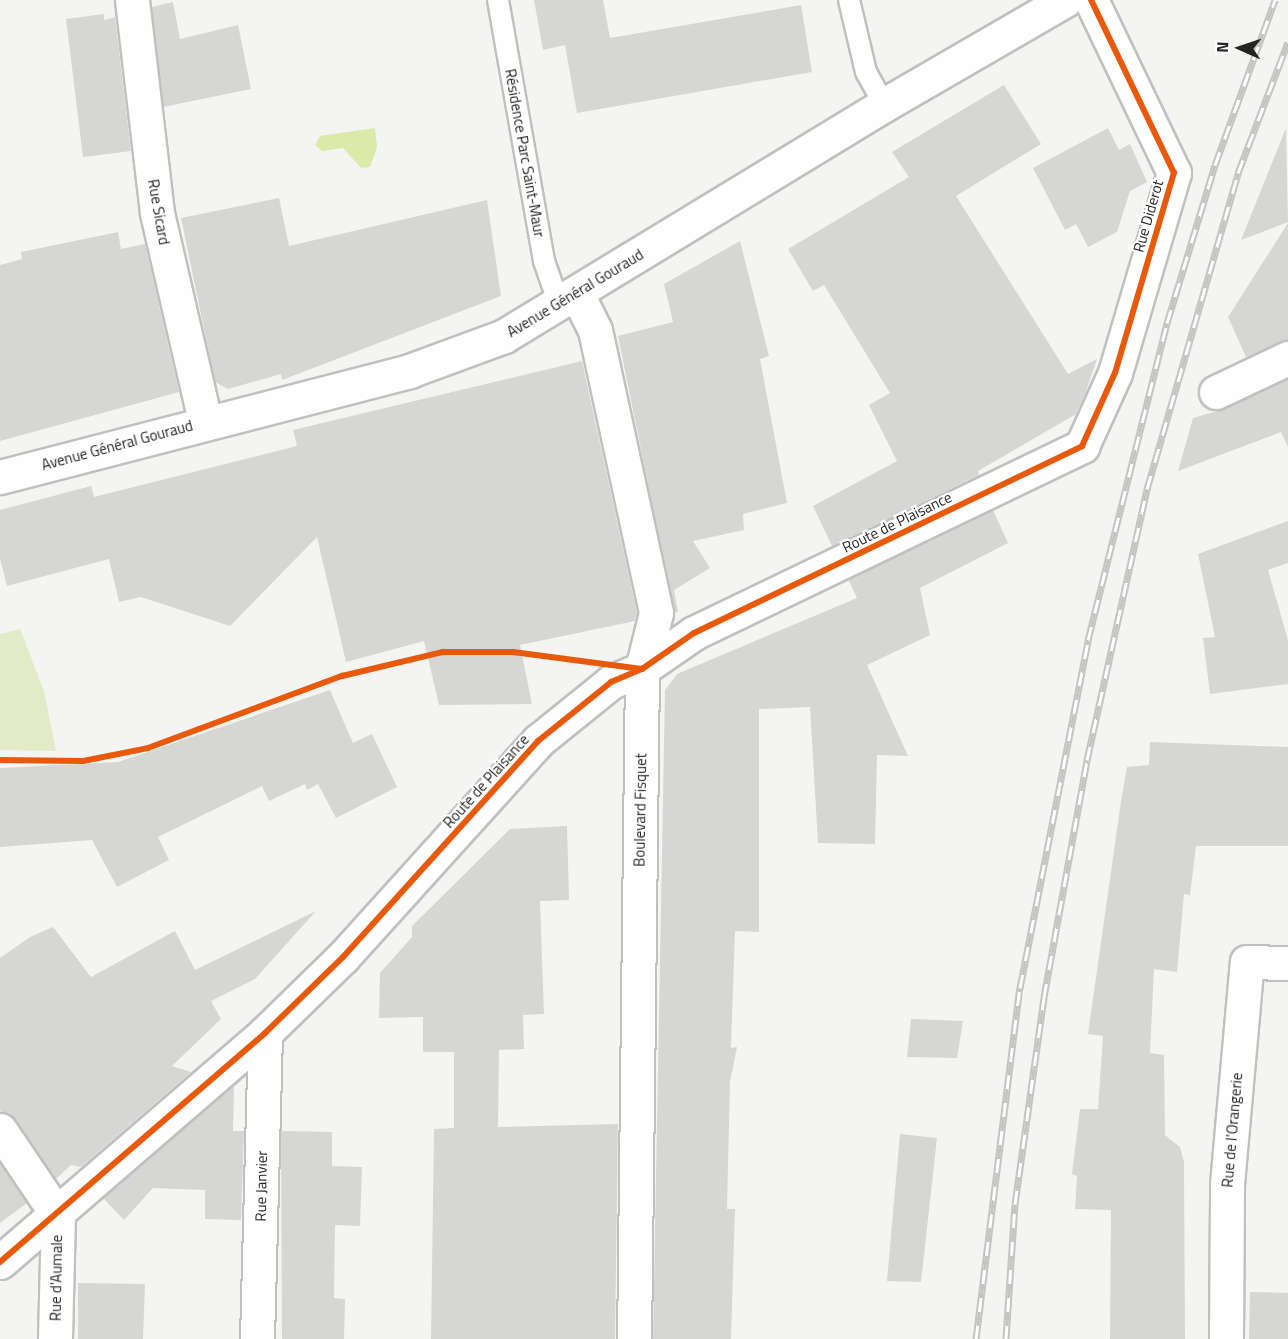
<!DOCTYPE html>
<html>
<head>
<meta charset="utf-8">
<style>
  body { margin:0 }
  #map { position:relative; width:1288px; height:1339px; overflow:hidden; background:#f4f5f3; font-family:"Titillium Web",sans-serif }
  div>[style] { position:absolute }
  .green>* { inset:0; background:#e2eac8 }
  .water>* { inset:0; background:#dbe9a9 }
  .building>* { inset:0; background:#d6d6d5 }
  .roads { filter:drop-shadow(2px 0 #c0c0bf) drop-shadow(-2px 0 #c0c0bf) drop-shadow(0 2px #c0c0bf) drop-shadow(0 -2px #c0c0bf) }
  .lane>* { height:20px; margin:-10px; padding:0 10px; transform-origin:10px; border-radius:10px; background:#fdfefd }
  .street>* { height:33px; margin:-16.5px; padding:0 16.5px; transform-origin:16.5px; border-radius:16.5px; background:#fdfefd }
  .secondary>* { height:33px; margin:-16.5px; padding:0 16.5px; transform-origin:16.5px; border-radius:16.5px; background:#fdfefd }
  .rail>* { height:7px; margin-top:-3.5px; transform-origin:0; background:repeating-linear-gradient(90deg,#fff 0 14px,#c4c5c3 0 28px); box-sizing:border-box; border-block:2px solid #c4c5c3 }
  .cycleway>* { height:6px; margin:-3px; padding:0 3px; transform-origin:3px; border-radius:3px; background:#e8590c }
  span { translate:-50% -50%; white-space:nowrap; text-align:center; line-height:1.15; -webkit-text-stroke:4.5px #fff; paint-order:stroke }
  .street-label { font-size:15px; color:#242423 }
  .north { position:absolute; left:1210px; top:18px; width:60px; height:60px; -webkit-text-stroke:4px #fff; paint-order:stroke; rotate:273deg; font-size:16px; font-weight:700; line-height:24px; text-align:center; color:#242423 }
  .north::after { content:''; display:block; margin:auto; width:21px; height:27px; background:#242423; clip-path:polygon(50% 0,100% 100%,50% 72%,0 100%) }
</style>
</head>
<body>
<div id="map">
  <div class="green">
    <div style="clip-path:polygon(20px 629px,44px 691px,56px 751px,0 750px,0 634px)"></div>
  </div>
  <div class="water">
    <div style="clip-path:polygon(375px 128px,377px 147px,370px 167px,361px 168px,343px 148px,322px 151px,315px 145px,320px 136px)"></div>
  </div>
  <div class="building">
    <div style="clip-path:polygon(534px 0,603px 0,610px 38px,801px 5px,812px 72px,577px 113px,565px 45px,543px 50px)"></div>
    <div style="clip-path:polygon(173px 2px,180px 39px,238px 25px,251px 89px,163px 107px,152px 7px)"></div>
    <div style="clip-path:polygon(104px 14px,104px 20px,115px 17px,131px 151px,83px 157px,66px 19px)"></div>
    <div style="clip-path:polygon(1004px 85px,1041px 144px,956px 196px,1068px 374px,1097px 359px,1085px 394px,1076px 414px,978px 471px,979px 475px,832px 546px,813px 506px,897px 461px,869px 405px,890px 393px,824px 285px,813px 291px,788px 249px,909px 177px,892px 152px)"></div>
    <div style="clip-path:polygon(1108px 128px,1119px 150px,1130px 144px,1147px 182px,1130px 191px,1117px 232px,1088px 247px,1076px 224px,1065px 230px,1033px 168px)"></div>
    <div style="clip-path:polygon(1286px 128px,1288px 222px,1241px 240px)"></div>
    <div style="clip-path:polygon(279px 198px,289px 246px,487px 200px,501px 296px,282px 380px,281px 374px,228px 389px,215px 382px,181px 218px)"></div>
    <div style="clip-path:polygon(1288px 223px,1288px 340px,1246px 357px,1228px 317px)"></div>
    <div style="clip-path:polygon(118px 232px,121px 249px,145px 244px,179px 392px,0 441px,0 265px,22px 259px,21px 252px)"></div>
    <div style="clip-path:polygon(740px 241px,769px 356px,760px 359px,787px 503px,743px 514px,744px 530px,693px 541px,710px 568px,674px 590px,678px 612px,674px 613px,618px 336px,673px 322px,664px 284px)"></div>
    <div style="clip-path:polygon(582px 361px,637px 613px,635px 621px,520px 645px,532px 704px,439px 705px,424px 641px,346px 662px,317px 537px,230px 626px,141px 597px,119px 602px,109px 559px,7px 586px,0 558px,0 510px,91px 486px,94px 497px,297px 446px,293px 430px)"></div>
    <div style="clip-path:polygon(1288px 379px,1288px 447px,1281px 432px,1178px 471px,1193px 418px,1224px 409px)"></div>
    <div style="clip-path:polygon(993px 510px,1008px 543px,920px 588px,930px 635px,867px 665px,908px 756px,877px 755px,875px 844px,818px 843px,810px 707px,759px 709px,759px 932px,735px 931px,731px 1048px,737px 1047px,730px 1082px,727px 1209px,735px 1209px,731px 1339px,653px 1339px,665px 690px,677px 674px,857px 598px,848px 579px)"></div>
    <div style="clip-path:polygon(1288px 521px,1288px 563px,1268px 570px,1288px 640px,1288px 684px,1210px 694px,1203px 638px,1215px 637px,1198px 554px)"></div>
    <div style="clip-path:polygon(330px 690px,353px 743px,372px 734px,397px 787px,336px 818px,318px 784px,307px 790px,305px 784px,269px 801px,262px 786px,158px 837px,169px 860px,117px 887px,92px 840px,0 847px,0 768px,118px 762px)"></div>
    <div style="clip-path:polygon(1150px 742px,1288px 747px,1288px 846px,1196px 846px,1190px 895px,1184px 894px,1177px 972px,1154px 969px,1150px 1053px,1164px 1055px,1165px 1135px,1180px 1147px,1184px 1162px,1185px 1339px,1110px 1339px,1111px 1210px,1075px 1209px,1077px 1176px,1072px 1174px,1080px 1109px,1098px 1109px,1103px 1036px,1088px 1034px,1121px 801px,1127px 767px,1149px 765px)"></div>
    <div style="clip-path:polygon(567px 826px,569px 900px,540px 901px,544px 1014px,523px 1015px,524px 1049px,499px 1050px,498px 1127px,618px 1124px,615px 1339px,431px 1339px,434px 1129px,454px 1128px,454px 1052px,423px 1052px,423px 1017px,379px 1018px,380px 973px,412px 937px,412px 926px,510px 829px)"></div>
    <div style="clip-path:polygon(316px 911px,255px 979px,211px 1001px,221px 1019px,172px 1066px,191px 1072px,81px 1167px,71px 1165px,56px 1179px,16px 1120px,0 1111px,0 958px,30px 937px,53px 927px,91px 977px,175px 931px,195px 970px)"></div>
    <div style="clip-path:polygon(911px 1019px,963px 1021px,957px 1058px,907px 1057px)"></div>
    <div style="clip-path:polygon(234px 1086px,233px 1131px,244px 1131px,241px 1220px,205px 1219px,205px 1190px,153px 1188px,124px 1220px,103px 1198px)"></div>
    <div style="clip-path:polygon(281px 1131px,332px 1132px,332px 1166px,362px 1167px,360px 1226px,335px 1225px,334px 1298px,345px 1299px,344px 1339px,282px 1339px)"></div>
    <div style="clip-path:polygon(900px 1134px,937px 1138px,921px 1282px,887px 1281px)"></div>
    <div style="clip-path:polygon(0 1164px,27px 1203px,0 1223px)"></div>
    <div style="clip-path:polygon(78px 1283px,145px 1284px,143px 1339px,78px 1339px)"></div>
    <div style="clip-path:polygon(1250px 1292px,1288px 1293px,1288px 1339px,1249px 1339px)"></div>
  </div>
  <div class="roads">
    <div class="lane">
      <div style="left:498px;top:0;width:265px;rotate:80deg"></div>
      <div style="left:544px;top:261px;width:46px;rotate:70.8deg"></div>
      <div style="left:849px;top:0;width:74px;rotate:76.7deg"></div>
      <div style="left:866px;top:72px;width:38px;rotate:61deg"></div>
    </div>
    <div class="street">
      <div style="left:132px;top:0;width:214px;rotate:83.3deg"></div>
      <div style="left:157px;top:213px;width:213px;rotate:77deg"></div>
      <div style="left:577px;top:294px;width:40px;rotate:63.4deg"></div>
      <div style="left:595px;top:330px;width:289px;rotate:77.8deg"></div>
      <div style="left:656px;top:613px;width:58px;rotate:104deg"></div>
      <div style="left:642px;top:669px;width:670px;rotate:90.68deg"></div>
      <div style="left:1216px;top:392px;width:80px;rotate:-25.3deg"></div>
      <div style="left:0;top:1130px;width:104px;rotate:56deg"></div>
      <div style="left:58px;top:1216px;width:123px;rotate:91.4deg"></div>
      <div style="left:0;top:1262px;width:350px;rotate:-40.8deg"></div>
      <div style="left:265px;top:1033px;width:109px;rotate:-44.3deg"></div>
      <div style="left:343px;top:957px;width:291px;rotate:-47.9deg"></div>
      <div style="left:538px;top:741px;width:94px;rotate:-38.9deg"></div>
      <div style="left:611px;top:682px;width:34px;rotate:-23deg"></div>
      <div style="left:642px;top:669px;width:63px;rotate:-34.7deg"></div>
      <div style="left:694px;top:633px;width:431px;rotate:-25.7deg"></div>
      <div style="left:1082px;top:446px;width:80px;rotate:-65.7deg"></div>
      <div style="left:1115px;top:373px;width:209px;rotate:-73.6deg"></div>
      <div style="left:1174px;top:173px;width:192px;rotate:-115.6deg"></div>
      <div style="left:257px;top:1339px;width:306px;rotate:-88.5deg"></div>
      <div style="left:1226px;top:1339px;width:155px;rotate:-89.6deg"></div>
      <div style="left:1227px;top:1184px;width:223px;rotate:-84.9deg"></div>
      <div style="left:1247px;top:962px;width:41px;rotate:1.4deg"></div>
    </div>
    <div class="secondary">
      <div style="left:0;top:477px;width:423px;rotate:-14.5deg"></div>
      <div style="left:409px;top:371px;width:101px;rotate:-20.2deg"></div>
      <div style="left:504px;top:336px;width:445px;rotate:-31.3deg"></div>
      <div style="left:884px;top:105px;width:209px;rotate:-30.1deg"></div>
    </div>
  </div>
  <div class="rail">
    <div style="left:976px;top:1339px;width:354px;rotate:-82.9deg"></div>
    <div style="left:1020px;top:988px;width:355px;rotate:-78.9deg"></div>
    <div style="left:1088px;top:640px;width:327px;rotate:-76deg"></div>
    <div style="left:1167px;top:323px;width:165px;rotate:-73.1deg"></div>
    <div style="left:1215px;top:165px;width:176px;rotate:-70deg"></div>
    <div style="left:1006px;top:1339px;width:135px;rotate:-86.2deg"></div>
    <div style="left:1015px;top:1204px;width:209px;rotate:-82deg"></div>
    <div style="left:1044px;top:997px;width:241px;rotate:-79.7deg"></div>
    <div style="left:1087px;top:760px;width:278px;rotate:-77.5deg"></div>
    <div style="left:1147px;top:489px;width:329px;rotate:-73.9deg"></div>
    <div style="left:1238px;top:173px;width:140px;rotate:-69.1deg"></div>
  </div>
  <div class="cycleway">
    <div style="left:0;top:760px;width:83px;rotate:0.7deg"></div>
    <div style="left:83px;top:761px;width:66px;rotate:-11.3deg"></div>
    <div style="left:148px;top:748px;width:207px;rotate:-20.4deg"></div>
    <div style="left:342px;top:676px;width:104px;rotate:-13.4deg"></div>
    <div style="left:443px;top:652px;width:70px"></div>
    <div style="left:513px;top:652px;width:130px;rotate:7.5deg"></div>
    <div style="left:0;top:1262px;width:350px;rotate:-40.8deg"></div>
    <div style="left:265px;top:1033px;width:109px;rotate:-44.3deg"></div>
    <div style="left:343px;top:957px;width:291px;rotate:-47.9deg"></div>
    <div style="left:538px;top:741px;width:94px;rotate:-38.9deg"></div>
    <div style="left:611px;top:682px;width:34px;rotate:-23deg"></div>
    <div style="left:642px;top:669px;width:63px;rotate:-34.7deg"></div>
    <div style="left:694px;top:633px;width:431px;rotate:-25.7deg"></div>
    <div style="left:1082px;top:446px;width:80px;rotate:-65.7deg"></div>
    <div style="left:1115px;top:373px;width:209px;rotate:-73.6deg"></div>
    <div style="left:1174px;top:173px;width:192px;rotate:-115.6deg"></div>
  </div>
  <div class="street-label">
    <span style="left:525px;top:153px;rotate:80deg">Résidence Parc Saint-Maur</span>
    <span style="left:159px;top:212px;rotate:80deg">Rue Sicard</span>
    <span style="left:1148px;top:216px;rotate:-74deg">Rue Diderot</span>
    <span style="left:575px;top:293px;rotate:-31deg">Avenue Général Gouraud</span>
    <span style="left:117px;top:445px;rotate:-15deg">Avenue Général Gouraud</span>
    <span style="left:897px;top:522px;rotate:-26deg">Route de Plaisance</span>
    <span style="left:486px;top:781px;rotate:-48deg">Route de Plaisance</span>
    <span style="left:640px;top:810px;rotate:-89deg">Boulevard Fisquet</span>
    <span style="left:1232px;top:1130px;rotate:-85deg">Rue de l'Orangerie</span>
    <span style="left:261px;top:1186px;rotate:-89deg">Rue Janvier</span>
    <span style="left:56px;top:1278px;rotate:-89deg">Rue d'Aumale</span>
  </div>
  <div class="north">N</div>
</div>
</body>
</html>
